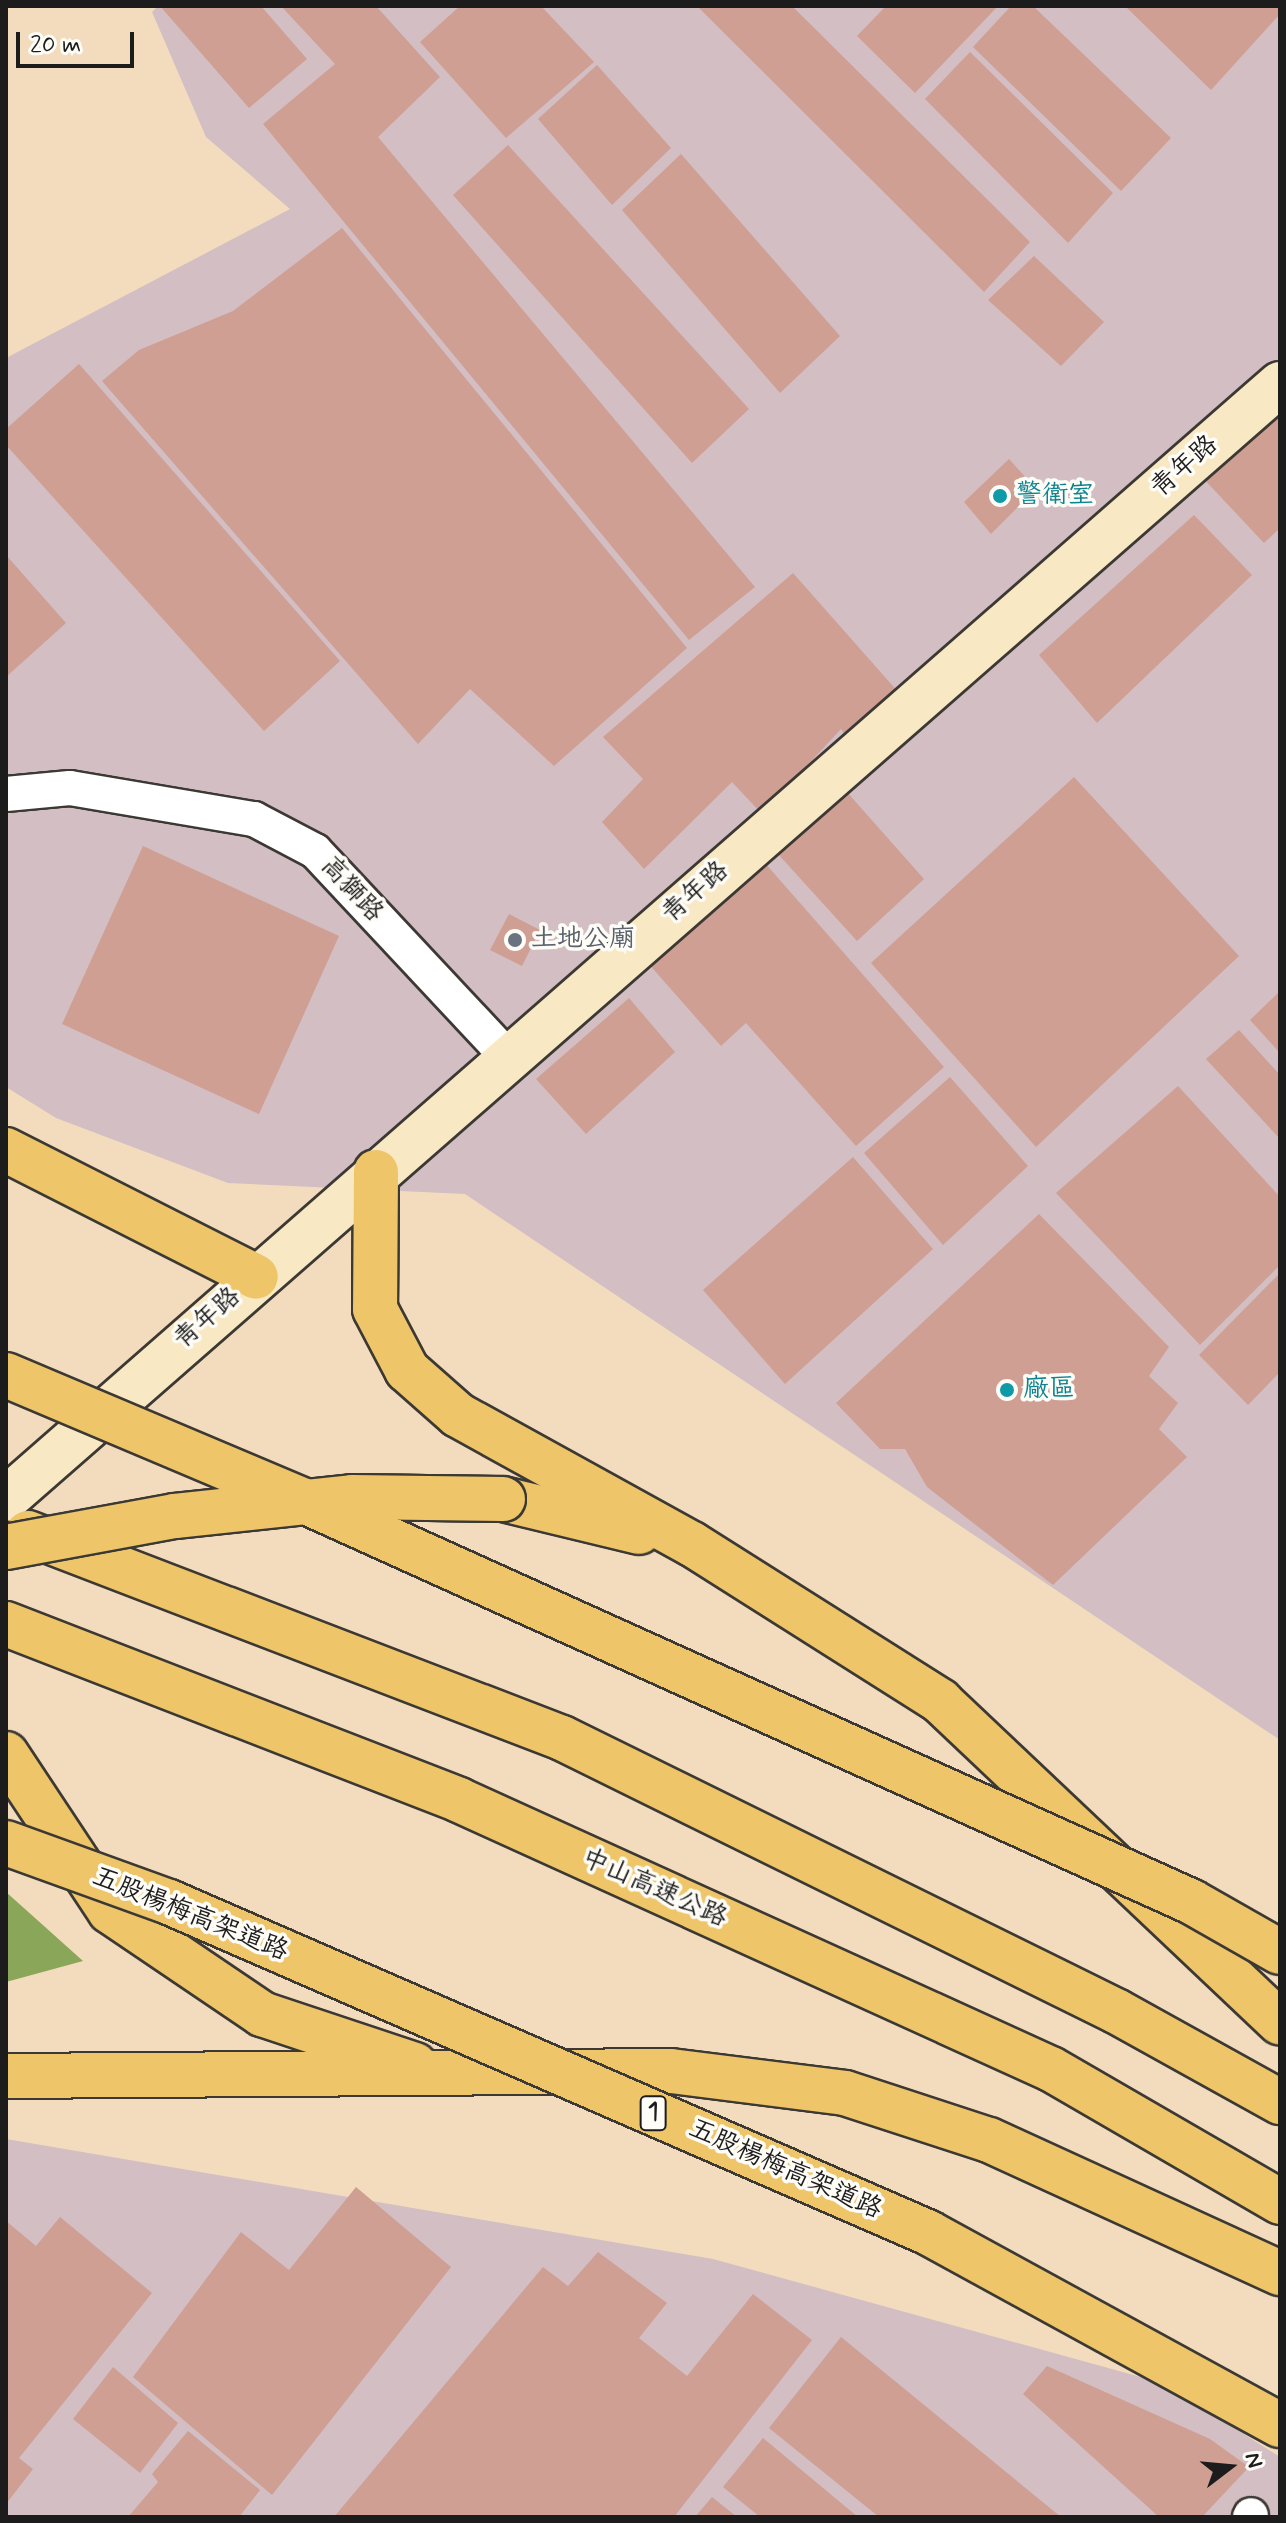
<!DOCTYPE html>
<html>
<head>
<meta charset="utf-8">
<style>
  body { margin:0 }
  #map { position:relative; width:1286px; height:2523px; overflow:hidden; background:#f3dcbd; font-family:Mynerve,"LXGW WenKai TC",sans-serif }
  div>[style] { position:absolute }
  .industrial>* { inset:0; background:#d2bec3 }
  .forest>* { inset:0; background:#8aa659 }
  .building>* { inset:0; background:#cf9f93 }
  .roads { filter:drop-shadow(2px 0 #3c3934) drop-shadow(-2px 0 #3c3934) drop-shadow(0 2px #3c3934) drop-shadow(0 -2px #3c3934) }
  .street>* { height:34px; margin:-17px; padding:0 17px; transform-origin:17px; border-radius:17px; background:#fff }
  .secondary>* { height:44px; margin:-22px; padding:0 22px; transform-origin:22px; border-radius:22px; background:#f8e8c3 }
  .highway>* { height:44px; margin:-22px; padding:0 22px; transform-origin:22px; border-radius:22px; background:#eec569 }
  .bridges { filter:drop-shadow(2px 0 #3c3934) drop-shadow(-2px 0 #3c3934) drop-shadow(0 2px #3c3934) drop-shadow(0 -2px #3c3934) }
  .highway-bridge>* { height:44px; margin:-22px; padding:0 22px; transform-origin:22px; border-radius:22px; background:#eec569 }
  .dots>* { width:22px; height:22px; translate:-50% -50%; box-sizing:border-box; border:4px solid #fdfcf7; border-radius:50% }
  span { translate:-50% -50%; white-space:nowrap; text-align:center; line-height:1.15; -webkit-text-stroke:7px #fdfcf7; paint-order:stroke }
  .shield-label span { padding:2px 6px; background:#fdfcf7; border:2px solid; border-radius:6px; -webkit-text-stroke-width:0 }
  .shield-label { font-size:24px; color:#1c1c1c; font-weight:700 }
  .street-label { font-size:26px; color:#1c1c1c }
  .culture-label { font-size:26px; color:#0d838f }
  .left { translate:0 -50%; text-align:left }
  .worship-label { font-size:26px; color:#5b616d }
  .frame { position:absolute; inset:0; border:8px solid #1c1c1c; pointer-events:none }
  .north { position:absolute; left:1190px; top:2427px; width:80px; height:80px; -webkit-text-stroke:6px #fdfcf7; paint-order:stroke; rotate:74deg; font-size:22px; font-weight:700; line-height:32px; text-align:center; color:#1c1c1c }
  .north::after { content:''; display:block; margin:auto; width:28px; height:36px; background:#1c1c1c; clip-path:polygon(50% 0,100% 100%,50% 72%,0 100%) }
  .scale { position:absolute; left:16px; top:32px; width:118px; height:36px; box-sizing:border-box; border:4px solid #1c1c1c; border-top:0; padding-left:10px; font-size:24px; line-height:28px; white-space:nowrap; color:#1c1c1c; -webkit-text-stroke:6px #fdfcf7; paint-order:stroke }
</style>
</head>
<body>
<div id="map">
  <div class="industrial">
    <div style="clip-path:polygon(158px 6px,1280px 6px,1280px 1740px,465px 1194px,228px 1183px,56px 1118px,6px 1087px,6px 358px,290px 209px,206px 137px,152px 12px)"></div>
    <div style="clip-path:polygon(6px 2139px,713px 2259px,1166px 2384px,1280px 2457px,1280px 2517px,6px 2517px)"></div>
  </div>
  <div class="forest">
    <div style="clip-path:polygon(6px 1892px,83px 1961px,6px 1982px)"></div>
  </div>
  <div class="building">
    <div style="clip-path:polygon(160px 6px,261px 6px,307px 59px,249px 108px)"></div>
    <div style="clip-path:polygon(281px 6px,376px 6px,440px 77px,378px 137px,755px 587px,689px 640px,263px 124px,335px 64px)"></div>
    <div style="clip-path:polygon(460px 6px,541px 6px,594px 62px,506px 138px,420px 42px)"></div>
    <div style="clip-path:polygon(697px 6px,792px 6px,1030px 242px,984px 292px)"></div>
    <div style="clip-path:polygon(886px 6px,998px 6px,915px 93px,857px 36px)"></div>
    <div style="clip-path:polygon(1011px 6px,1033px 6px,1171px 138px,1121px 191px,973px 47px)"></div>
    <div style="clip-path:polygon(1125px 6px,1280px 6px,1280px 14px,1211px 90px)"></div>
    <div style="clip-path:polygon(970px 52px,1113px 193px,1068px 243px,925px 99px)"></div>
    <div style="clip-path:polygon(597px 65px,671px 148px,612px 205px,538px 119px)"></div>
    <div style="clip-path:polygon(508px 145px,749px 409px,692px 463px,453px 195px)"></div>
    <div style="clip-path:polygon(681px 154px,840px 336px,780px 393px,622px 210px)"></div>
    <div style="clip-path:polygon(342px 228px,687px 648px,554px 766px,470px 689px,418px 744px,102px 381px,139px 350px,233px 311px)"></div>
    <div style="clip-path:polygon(1034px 256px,1104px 322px,1061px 366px,988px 300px)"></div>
    <div style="clip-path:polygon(79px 364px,340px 661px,264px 731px,6px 445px,6px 429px)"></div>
    <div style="clip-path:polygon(1280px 401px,1280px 528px,1264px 543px,1201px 476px)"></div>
    <div style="clip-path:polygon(1009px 459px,1036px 489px,991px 534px,964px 502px)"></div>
    <div style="clip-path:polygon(1194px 515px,1252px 575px,1097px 723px,1039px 655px)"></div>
    <div style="clip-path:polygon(6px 555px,66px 623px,6px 677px)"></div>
    <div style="clip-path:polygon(793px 573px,907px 702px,855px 749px,841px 729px,762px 814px,732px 782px,644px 869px,602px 822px,643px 779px,603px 737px)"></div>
    <div style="clip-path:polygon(1074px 777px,1239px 956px,1036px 1147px,871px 963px)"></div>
    <div style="clip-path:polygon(846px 791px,924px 879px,857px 941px,778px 854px)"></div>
    <div style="clip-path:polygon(143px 846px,339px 936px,259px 1114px,62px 1024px)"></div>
    <div style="clip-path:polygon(764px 862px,944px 1067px,856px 1146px,746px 1023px,721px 1046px,647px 962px)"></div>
    <div style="clip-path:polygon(509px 914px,540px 930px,522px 966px,490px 950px)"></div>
    <div style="clip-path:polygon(1280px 991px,1280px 1053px,1250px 1020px)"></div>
    <div style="clip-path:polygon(629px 998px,675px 1052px,586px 1134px,536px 1079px)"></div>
    <div style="clip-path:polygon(1239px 1030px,1280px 1075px,1280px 1139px,1206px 1059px)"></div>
    <div style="clip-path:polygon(950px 1077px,1028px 1166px,943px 1245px,864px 1153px)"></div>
    <div style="clip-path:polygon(1178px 1086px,1280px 1197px,1280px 1265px,1200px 1345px,1056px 1193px)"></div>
    <div style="clip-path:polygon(853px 1157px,933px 1249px,785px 1384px,703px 1290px)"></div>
    <div style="clip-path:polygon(1039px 1214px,1169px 1347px,1149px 1376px,1178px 1403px,1159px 1429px,1187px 1457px,1053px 1585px,927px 1487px,905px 1449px,880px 1449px,836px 1403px)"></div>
    <div style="clip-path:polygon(1280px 1273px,1280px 1372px,1248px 1405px,1199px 1355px)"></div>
    <div style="clip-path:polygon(356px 2187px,451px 2267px,272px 2495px,133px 2377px,241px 2232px,289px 2270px)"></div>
    <div style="clip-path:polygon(60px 2217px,152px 2293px,19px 2458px,33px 2469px,6px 2504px,6px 2221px,36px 2246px)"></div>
    <div style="clip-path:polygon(598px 2252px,667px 2303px,639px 2338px,687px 2376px,753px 2294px,812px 2340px,674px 2517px,334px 2517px,543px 2267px,568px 2286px)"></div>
    <div style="clip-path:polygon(841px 2337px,1061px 2517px,879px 2517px,769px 2428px)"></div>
    <div style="clip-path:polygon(1047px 2366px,1210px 2439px,1249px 2467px,1202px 2517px,1159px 2517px,1023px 2394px)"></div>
    <div style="clip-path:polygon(113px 2367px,178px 2423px,140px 2473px,73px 2419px)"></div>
    <div style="clip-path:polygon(188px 2431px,260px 2490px,239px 2517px,128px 2517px,158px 2482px,152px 2474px)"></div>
    <div style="clip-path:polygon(763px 2438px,858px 2517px,760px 2517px,723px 2487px)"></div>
    <div style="clip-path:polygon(712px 2497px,737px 2517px,695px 2517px)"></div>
  </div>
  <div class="roads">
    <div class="street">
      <div style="left:6px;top:794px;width:64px;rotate:-5.4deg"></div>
      <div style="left:70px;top:788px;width:187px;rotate:9.6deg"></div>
      <div style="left:254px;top:819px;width:69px;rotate:27.7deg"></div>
      <div style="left:315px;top:851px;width:282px;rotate:46.9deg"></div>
      <div style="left:1250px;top:2517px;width:2px;rotate:-63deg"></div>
    </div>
    <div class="secondary">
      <div style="left:6px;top:1499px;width:1693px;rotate:-41.19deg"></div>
    </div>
    <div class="highway">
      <div style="left:6px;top:1150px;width:280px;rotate:26.9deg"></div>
      <div style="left:376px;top:1172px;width:137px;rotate:90.4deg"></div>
      <div style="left:375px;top:1309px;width:69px;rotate:62.3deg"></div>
      <div style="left:407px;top:1370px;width:68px;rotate:41.4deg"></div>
      <div style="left:458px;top:1415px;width:267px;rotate:28.9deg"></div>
      <div style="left:692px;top:1544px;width:294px;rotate:32.3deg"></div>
      <div style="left:940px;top:1701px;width:468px;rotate:43.4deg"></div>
      <div style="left:503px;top:1499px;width:140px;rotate:13.6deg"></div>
      <div style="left:28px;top:1533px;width:572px;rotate:21deg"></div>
      <div style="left:562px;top:1738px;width:618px;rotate:26.23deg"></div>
      <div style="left:1116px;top:2011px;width:188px;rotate:29deg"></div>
      <div style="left:6px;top:1624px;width:486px;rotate:21.2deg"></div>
      <div style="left:459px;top:1800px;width:650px;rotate:24.44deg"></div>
      <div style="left:1051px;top:2069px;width:265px;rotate:30.1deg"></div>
      <div style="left:6px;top:1754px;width:188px;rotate:56.5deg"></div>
      <div style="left:110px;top:1911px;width:184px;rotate:34.1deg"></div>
      <div style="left:262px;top:2014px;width:161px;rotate:18.4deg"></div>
      <div style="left:6px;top:2076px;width:665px;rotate:-0.43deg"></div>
      <div style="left:671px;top:2071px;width:175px;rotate:7.2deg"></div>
      <div style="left:845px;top:2093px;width:151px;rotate:18.1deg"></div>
      <div style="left:989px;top:2140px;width:320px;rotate:24.6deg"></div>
    </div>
  </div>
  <div class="bridges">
    <div class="highway-bridge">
      <div style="left:6px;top:1375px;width:324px;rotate:22.9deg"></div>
      <div style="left:304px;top:1501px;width:974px;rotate:24.3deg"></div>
      <div style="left:1192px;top:1902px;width:101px;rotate:29.6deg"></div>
      <div style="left:6px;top:1547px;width:172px;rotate:-10.4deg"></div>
      <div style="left:175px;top:1516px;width:178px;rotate:-6.1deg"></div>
      <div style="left:352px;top:1497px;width:151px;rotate:0.8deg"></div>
      <div style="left:6px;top:1843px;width:173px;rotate:19.9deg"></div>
      <div style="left:169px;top:1902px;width:829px;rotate:23.53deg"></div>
      <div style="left:929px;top:2233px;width:400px;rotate:28.7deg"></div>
    </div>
  </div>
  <div class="dots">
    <div style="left:1000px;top:496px;background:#0f9aa8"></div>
    <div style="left:515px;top:940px;background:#6b7280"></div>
    <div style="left:1007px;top:1390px;background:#0f9aa8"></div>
  </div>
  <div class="shield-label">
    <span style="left:653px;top:2113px">1</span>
  </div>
  <div class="street-label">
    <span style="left:1185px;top:467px;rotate:-41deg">青年路</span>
    <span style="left:351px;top:890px;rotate:47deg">高獅路</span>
    <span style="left:696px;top:893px;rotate:-41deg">青年路</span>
    <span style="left:208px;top:1319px;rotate:-41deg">青年路</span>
    <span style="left:654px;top:1889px;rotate:24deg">中山高速公路</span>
    <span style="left:190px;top:1915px;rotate:22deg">五股楊梅高架道路</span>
    <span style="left:785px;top:2170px;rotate:24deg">五股楊梅高架道路</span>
  </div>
  <div class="culture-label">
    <span class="left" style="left:1016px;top:496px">警衛室</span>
    <span class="left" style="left:1023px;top:1390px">廠區</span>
  </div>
  <div class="worship-label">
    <span class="left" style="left:531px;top:940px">土地公廟</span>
  </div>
  <div class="frame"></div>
  <div class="north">N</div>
  <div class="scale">20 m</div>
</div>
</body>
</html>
